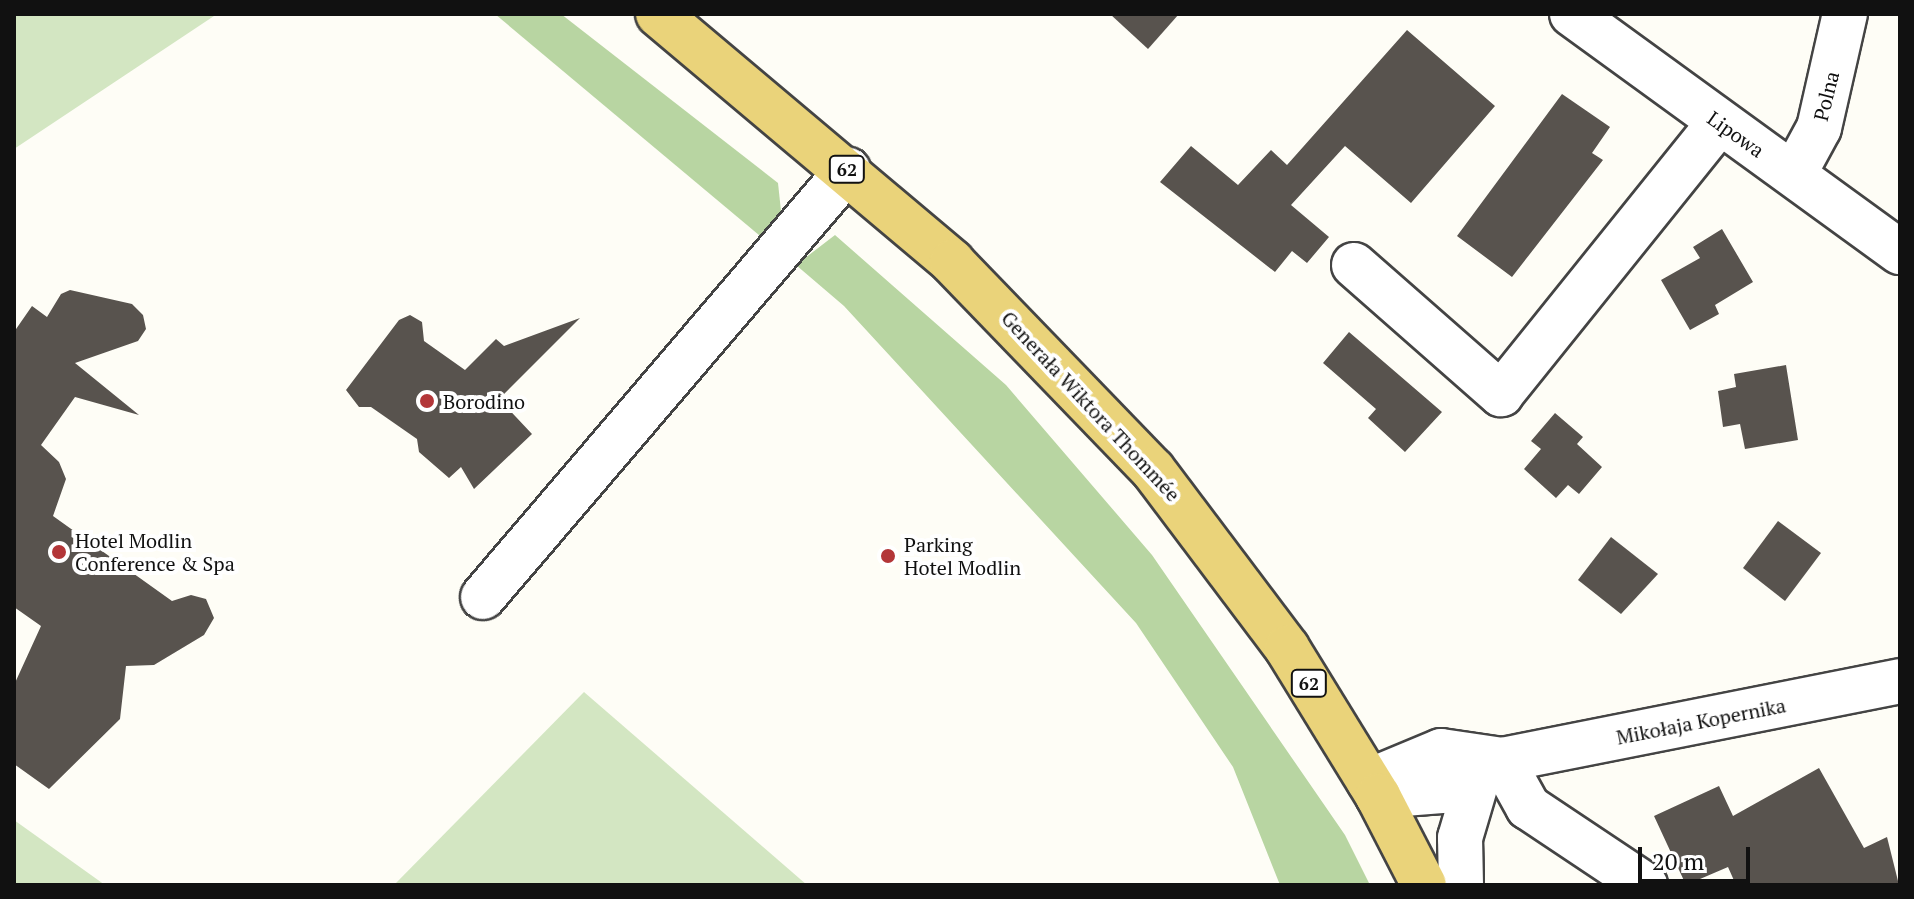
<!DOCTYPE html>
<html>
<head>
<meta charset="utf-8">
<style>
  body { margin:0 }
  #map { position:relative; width:1914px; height:899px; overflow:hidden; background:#fefdf6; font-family:"PT Serif",serif }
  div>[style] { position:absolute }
  .green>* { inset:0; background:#d3e6c2 }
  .forest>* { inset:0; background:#b8d5a2 }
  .building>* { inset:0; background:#58534e }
  .roads { filter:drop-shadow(2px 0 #444) drop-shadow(-2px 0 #444) drop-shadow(0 2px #444) drop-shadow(0 -2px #444) }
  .minor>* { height:44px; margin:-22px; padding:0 22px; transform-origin:22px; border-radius:22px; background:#fff }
  .major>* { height:44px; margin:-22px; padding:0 22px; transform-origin:22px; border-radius:22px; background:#ead37a }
  .dots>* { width:22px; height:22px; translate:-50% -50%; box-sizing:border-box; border:4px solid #fff; border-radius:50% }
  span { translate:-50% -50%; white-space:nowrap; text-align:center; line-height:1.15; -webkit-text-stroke:8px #fff; paint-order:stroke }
  .shield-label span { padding:2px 6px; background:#fff; border:2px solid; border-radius:6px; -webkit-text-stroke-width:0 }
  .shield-label { font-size:18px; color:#111; font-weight:700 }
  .street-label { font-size:20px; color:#111 }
  .poi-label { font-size:20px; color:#111 }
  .left { translate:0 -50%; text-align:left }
  .frame { position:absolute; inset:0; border:16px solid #111; pointer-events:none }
  .scale { position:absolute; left:1638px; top:847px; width:112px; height:36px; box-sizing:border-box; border:4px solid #111; border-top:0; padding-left:10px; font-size:24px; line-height:28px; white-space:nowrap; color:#111; -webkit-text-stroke:6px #fff; paint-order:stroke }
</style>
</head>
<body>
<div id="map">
  <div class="green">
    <div style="clip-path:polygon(14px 14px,133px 16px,217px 14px,14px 149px)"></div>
    <div style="clip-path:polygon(584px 692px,807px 885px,394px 885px)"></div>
    <div style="clip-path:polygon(14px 820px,105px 885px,14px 885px)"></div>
  </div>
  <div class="forest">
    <div style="clip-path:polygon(495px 14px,561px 14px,778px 183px,781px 211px,766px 241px)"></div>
    <div style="clip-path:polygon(835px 235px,1006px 385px,1152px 555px,1345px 835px,1370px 885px,1280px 885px,1233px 767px,1136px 623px,844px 306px,796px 265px)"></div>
  </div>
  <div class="building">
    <div style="clip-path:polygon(1110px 14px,1179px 14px,1148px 49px)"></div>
    <div style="clip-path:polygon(1407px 30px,1495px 106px,1411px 203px,1345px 146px,1291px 205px,1329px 237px,1307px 263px,1292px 251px,1275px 272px,1160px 182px,1191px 146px,1238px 185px,1271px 150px,1287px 165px)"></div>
    <div style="clip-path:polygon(1562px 94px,1610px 127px,1592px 153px,1603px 160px,1512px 277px,1457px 236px)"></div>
    <div style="clip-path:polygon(1722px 229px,1753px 282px,1715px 305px,1719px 314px,1690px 330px,1661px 280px,1700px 258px,1693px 247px)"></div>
    <div style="clip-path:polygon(70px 290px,132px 304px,143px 315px,146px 329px,138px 341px,75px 363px,139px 415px,75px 397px,41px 445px,59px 462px,66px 479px,53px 516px,172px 601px,191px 595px,206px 599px,214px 618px,204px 635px,154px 665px,126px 666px,120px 719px,49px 789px,14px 764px,14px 685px,41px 626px,14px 607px,14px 332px,32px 306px,47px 317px,61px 294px)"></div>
    <div style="clip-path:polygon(410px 315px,422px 322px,424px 341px,465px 370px,496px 339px,504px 346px,580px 318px,499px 399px,532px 434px,474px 489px,461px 467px,449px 478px,419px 452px,417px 439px,371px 407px,359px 407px,346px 390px,399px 320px)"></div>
    <div style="clip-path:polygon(1349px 332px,1442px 412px,1405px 452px,1368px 418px,1376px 409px,1323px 363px)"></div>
    <div style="clip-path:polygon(1786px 365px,1798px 440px,1745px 449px,1740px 424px,1723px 427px,1718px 391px,1736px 387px,1734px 374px)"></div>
    <div style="clip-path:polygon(1555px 413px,1583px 437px,1577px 444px,1602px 467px,1579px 494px,1568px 485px,1556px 498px,1524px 469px,1541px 449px,1531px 441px)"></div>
    <div style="clip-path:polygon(1778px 521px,1821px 553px,1785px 601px,1743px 568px)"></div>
    <div style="clip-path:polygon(1611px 537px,1658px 574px,1621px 614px,1578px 580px)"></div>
    <div style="clip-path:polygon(1819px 768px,1864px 848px,1887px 837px,1899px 885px,1736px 885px,1728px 867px,1686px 885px,1654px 816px,1719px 786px,1733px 816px)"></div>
  </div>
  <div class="roads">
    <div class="minor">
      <div style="left:1572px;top:14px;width:405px;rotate:36deg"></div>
      <div style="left:1794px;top:174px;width:52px;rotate:-61.5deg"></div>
      <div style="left:1819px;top:128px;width:117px;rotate:-77.2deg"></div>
      <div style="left:1354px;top:265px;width:196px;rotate:41.3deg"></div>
      <div style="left:1501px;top:394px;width:348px;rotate:-51.2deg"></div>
      <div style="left:483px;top:597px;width:562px;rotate:-49.48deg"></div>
      <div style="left:1502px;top:760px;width:54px;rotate:61deg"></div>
      <div style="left:1528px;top:807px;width:141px;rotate:33.7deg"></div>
      <div style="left:1369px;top:781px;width:78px;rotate:-22.6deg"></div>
      <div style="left:1441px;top:751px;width:62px;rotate:8.4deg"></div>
      <div style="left:1378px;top:796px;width:64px;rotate:-4.5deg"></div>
      <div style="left:1442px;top:791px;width:68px;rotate:-27.3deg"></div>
      <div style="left:1502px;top:760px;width:406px;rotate:-11.2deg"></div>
      <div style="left:1461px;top:885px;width:47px;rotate:-91.2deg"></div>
      <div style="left:1460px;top:838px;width:67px;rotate:-73.5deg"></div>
    </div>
    <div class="major">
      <div style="left:658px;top:14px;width:385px;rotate:40.1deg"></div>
      <div style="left:952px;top:262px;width:289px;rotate:46deg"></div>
      <div style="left:1153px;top:470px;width:223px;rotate:53deg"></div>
      <div style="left:1287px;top:648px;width:174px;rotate:58.4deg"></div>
      <div style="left:1378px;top:796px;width:100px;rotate:62.7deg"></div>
    </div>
  </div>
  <div class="dots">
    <div style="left:427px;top:401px;background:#b33638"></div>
    <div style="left:59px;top:552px;background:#b33638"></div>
    <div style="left:888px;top:556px;background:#b33638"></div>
  </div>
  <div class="shield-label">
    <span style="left:847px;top:169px">62</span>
    <span style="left:1309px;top:683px">62</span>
  </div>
  <div class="street-label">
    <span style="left:1826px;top:96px;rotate:-76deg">Polna</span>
    <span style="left:1736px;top:134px;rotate:35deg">Lipowa</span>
    <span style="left:1091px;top:406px;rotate:47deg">Generała Wiktora Thommée</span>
    <span style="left:1701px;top:721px;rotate:-11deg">Mikołaja Kopernika</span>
  </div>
  <div class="poi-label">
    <span class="left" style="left:443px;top:401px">Borodino</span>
    <span class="left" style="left:75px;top:552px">Hotel Modlin<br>Conference &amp; Spa</span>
    <span class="left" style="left:904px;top:556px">Parking<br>Hotel Modlin</span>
  </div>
  <div class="frame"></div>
  <div class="scale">20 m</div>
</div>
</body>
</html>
